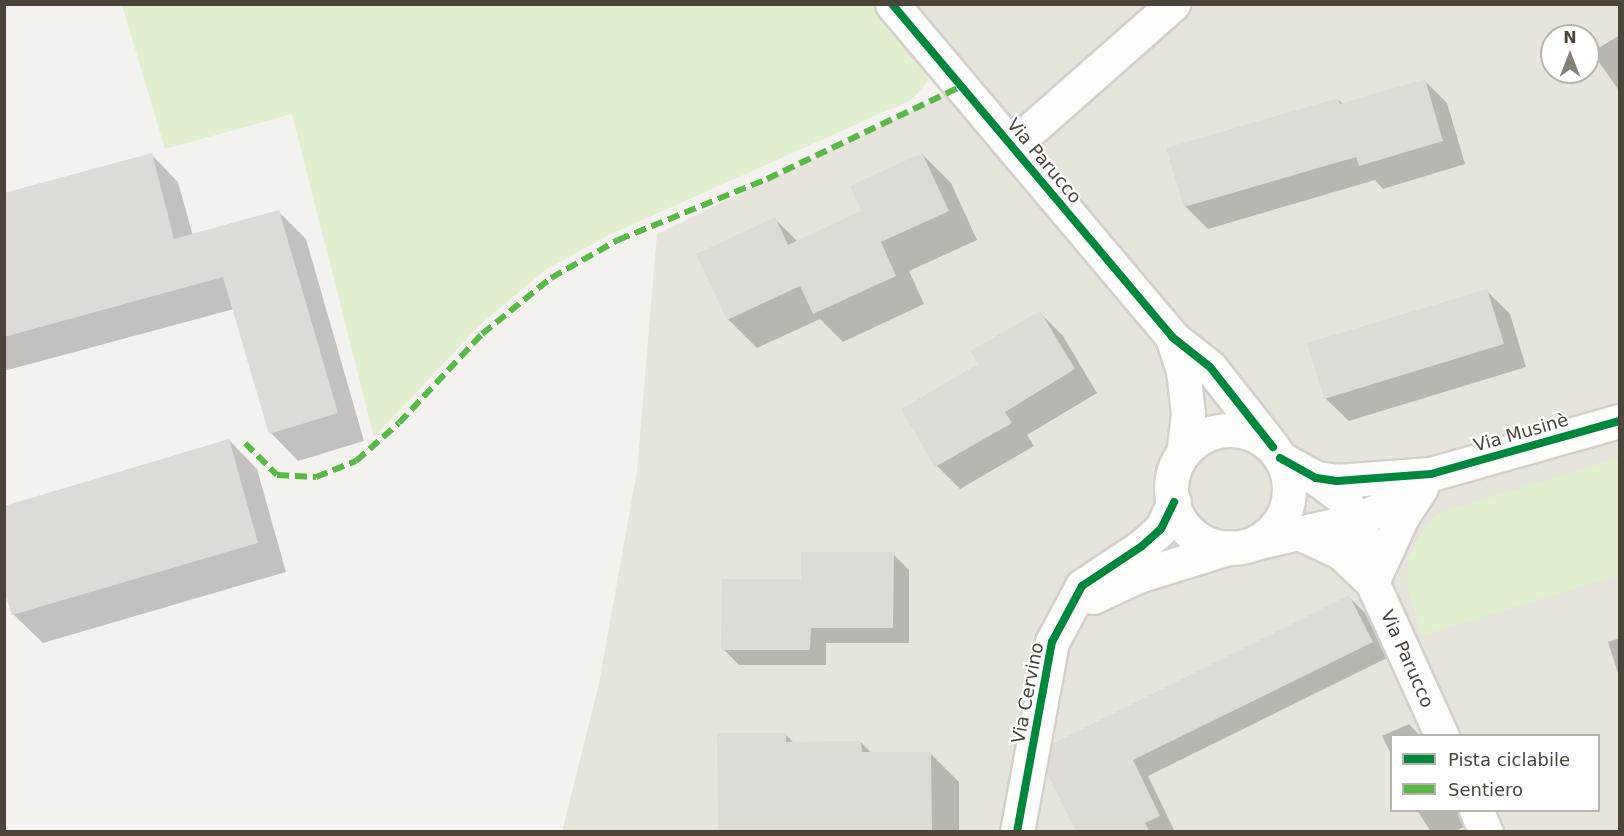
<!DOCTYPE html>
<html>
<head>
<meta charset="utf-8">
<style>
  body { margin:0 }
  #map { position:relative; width:1624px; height:836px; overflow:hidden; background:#f4f2ee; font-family:"DejaVu Sans",sans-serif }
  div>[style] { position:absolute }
  .residential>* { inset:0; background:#e7e4dc }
  .green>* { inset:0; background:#e1eecf }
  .shadow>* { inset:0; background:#0003 }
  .building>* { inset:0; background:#dedbd6 }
  .roads { filter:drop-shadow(2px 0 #d2d0cb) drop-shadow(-2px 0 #d2d0cb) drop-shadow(0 2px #d2d0cb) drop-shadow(0 -2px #d2d0cb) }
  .minor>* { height:33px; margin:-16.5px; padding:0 16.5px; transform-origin:16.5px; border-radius:16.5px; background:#fdfdfc }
  .minor>.ring { margin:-16.5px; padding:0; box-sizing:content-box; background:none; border:33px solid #fdfdfc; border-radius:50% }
  .quiet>* { height:6px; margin-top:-3px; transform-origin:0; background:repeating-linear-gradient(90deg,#58b947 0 12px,transparent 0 18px) }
  .cycleway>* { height:8px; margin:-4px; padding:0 4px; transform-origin:4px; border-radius:4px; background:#00873e }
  span { translate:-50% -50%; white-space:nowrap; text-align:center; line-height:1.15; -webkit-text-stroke:4.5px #fff; paint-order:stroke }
  .street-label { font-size:18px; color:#4b4439 }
  .frame { position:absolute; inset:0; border:6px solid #4b4439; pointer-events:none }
  .legend { position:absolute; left:1390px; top:734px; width:210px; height:78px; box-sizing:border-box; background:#fff; border:2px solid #b7b4b0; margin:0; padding:8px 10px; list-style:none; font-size:18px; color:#4b4439 }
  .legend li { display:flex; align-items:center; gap:12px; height:30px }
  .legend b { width:30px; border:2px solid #b7b4b0 }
  .north { position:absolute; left:1540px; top:24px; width:60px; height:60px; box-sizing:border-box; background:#fff; border:2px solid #b7b4b0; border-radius:50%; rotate:0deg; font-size:16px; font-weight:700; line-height:24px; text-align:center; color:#4b4439 }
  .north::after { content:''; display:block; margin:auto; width:21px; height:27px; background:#868178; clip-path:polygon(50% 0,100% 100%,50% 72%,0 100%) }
</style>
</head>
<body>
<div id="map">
  <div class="residential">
    <div style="clip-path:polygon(evenodd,871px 5px,1619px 5px,1619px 831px,562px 832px,599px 683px,637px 471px,657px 234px,962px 86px,927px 71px,871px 5px,1552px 36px,1588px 36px,1588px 72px,1552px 72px,1552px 36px,871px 5px,1392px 736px,1598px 736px,1598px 810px,1392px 810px,1392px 736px)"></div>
  </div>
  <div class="green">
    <div style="clip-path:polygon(122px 5px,871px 5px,927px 71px,927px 82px,913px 99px,609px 235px,545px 270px,481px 324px,374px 437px,292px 114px,165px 149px)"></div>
    <div style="clip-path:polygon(1619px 458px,1619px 575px,1421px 636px,1407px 584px,1408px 558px,1424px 527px,1439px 513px)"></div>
  </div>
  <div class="shadow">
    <div style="clip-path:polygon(1620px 35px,1620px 92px,1592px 52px)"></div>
    <div style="clip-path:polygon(1424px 80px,1447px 103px,1465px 164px,1383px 189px,1375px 180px,1208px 229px,1185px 206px,1338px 99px,1344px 105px)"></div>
    <div style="clip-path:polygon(151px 154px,178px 182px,193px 236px,279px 212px,306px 239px,364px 441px,298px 461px,271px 433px,234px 309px,4px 371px,4px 194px)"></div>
    <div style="clip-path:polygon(922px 154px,951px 183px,977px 240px,909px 271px,924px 304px,843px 342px,820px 319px,757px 348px,728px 319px,775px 219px,798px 242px,863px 211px)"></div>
    <div style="clip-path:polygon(1487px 291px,1510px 314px,1526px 367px,1349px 421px,1325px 398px)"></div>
    <div style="clip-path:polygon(1040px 313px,1063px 336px,1097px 393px,1027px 435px,1034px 446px,960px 489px,937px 466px,903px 410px,980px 364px)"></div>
    <div style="clip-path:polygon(229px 440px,257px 469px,286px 572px,43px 643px,14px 615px,4px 586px)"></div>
    <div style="clip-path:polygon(893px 554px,909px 570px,909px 643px,826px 643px,826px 665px,739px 665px,723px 649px,802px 581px)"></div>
    <div style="clip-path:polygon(1349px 597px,1365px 613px,1387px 658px,1148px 776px,1175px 832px,1077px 832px,1048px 773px)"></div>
    <div style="clip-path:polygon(1620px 638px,1620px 679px,1608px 642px)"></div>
    <div style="clip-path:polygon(1409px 724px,1420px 736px,1392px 736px,1392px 756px,1382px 736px)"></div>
    <div style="clip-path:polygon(785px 734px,794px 743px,861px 742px,872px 754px,930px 753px,959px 782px,959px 832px,719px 832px,719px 735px)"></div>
    <div style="clip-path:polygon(1417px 810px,1458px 810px,1465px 826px,1454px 832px,1431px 832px)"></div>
  </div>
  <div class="building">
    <div style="clip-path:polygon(1425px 79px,1443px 141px,1359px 166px,1356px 157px,1184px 207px,1166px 148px,1338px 98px,1340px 104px)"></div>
    <div style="clip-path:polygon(152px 153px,174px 239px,279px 210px,338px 413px,269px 434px,223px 277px,4px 337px,4px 193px)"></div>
    <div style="clip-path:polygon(922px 153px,949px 211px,881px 242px,896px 276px,813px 314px,800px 286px,727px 320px,696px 254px,775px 217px,788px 245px,861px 211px,850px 186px)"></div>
    <div style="clip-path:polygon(1487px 289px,1504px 344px,1324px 399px,1307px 343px)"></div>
    <div style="clip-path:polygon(1040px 311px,1075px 369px,1005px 412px,1012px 423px,935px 467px,901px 409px,978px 364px,970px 351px)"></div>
    <div style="clip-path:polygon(229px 439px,258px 543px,12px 615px,4px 591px,4px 506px)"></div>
    <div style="clip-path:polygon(801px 552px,894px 552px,893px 628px,811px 628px,810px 650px,721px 650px,722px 579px,801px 579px)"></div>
    <div style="clip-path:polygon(1349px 595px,1373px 642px,1133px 760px,1160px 816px,1145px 823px,1149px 831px,1076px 831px,1047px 773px,1052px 744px)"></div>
    <div style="clip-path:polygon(717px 733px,786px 733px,786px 742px,861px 741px,862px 752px,931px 752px,932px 831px,718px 831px)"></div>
  </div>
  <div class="roads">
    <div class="minor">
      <div style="left:892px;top:4px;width:435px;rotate:49.9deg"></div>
      <div style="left:1172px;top:337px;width:48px;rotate:38.3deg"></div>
      <div style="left:1210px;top:367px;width:102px;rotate:51.8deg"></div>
      <div style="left:1012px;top:146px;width:215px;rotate:-41.4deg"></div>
      <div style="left:1172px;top:337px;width:35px;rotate:72deg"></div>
      <div style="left:1183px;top:370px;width:44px;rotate:83.5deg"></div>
      <div style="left:1188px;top:414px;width:38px;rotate:97deg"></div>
      <div class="ring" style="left:1171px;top:430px;width:85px;height:85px"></div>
      <div style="left:1280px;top:458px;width:41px;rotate:29.1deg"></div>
      <div style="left:1316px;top:478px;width:21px;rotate:8deg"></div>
      <div style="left:1337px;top:481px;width:94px;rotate:-4.3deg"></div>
      <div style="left:1431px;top:474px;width:196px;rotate:-15.7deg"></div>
      <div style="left:1316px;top:478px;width:35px;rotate:37deg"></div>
      <div style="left:1344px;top:499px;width:31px;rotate:61deg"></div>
      <div style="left:1359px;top:526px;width:25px;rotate:69deg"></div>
      <div style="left:1368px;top:549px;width:33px;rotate:83deg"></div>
      <div style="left:1372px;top:582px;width:169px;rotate:65.6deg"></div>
      <div style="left:1299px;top:533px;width:45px;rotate:24.9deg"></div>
      <div style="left:1340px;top:552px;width:44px;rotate:43.2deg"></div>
      <div style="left:1255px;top:543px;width:104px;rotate:-12.8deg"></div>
      <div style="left:1356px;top:520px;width:35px;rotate:-24deg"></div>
      <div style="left:1388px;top:506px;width:54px;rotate:-36.7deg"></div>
      <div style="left:1372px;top:582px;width:72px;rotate:-65.2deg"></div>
      <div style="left:1402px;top:517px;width:35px;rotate:-57deg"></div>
      <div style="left:1093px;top:597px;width:50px;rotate:-25deg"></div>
      <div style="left:1138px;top:576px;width:97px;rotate:-17.3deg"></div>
      <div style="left:1476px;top:810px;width:24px;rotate:66deg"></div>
      <div style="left:1017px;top:832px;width:193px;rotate:-79.6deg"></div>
      <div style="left:1052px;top:642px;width:64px;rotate:-61.8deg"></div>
      <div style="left:1082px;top:586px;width:72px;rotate:-33.7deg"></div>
      <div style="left:1142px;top:546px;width:25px;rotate:-42deg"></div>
      <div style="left:1161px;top:529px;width:30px;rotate:-64deg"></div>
    </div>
  </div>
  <div class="quiet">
    <div style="left:245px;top:443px;width:45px;rotate:45deg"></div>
    <div style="left:277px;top:475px;width:39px;rotate:3deg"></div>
    <div style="left:316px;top:477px;width:43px;rotate:-21.8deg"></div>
    <div style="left:356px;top:461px;width:57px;rotate:-41.5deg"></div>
    <div style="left:399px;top:423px;width:122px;rotate:-47deg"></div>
    <div style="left:482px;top:334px;width:89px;rotate:-39.1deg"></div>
    <div style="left:551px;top:278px;width:77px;rotate:-29.6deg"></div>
    <div style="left:618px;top:240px;width:161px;rotate:-22.3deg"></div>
    <div style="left:767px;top:179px;width:216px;rotate:-25.5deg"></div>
  </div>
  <div class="cycleway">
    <div style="left:892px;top:4px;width:435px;rotate:49.9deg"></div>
    <div style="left:1172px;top:337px;width:48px;rotate:38.3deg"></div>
    <div style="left:1210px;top:367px;width:102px;rotate:51.8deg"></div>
    <div style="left:1280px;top:458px;width:41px;rotate:29.1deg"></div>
    <div style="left:1316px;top:478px;width:21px;rotate:8deg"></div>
    <div style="left:1337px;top:481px;width:94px;rotate:-4.3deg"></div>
    <div style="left:1431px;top:474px;width:196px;rotate:-15.7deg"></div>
    <div style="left:1017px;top:832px;width:193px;rotate:-79.6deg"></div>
    <div style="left:1052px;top:642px;width:64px;rotate:-61.8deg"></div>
    <div style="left:1082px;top:586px;width:72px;rotate:-33.7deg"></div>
    <div style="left:1142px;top:546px;width:25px;rotate:-42deg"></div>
    <div style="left:1161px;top:529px;width:30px;rotate:-64deg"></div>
  </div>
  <div class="street-label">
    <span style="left:1044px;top:161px;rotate:50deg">Via Parucco</span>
    <span style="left:1521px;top:433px;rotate:-16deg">Via Musinè</span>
    <span style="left:1407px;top:659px;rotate:66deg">Via Parucco</span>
    <span style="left:1028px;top:693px;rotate:-79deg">Via Cervino</span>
  </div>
  <div class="frame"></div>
  <ul class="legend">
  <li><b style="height:8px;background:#00873e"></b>Pista ciclabile</li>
  <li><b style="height:8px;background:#58b947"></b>Sentiero</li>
  </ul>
  <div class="north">N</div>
</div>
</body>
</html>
